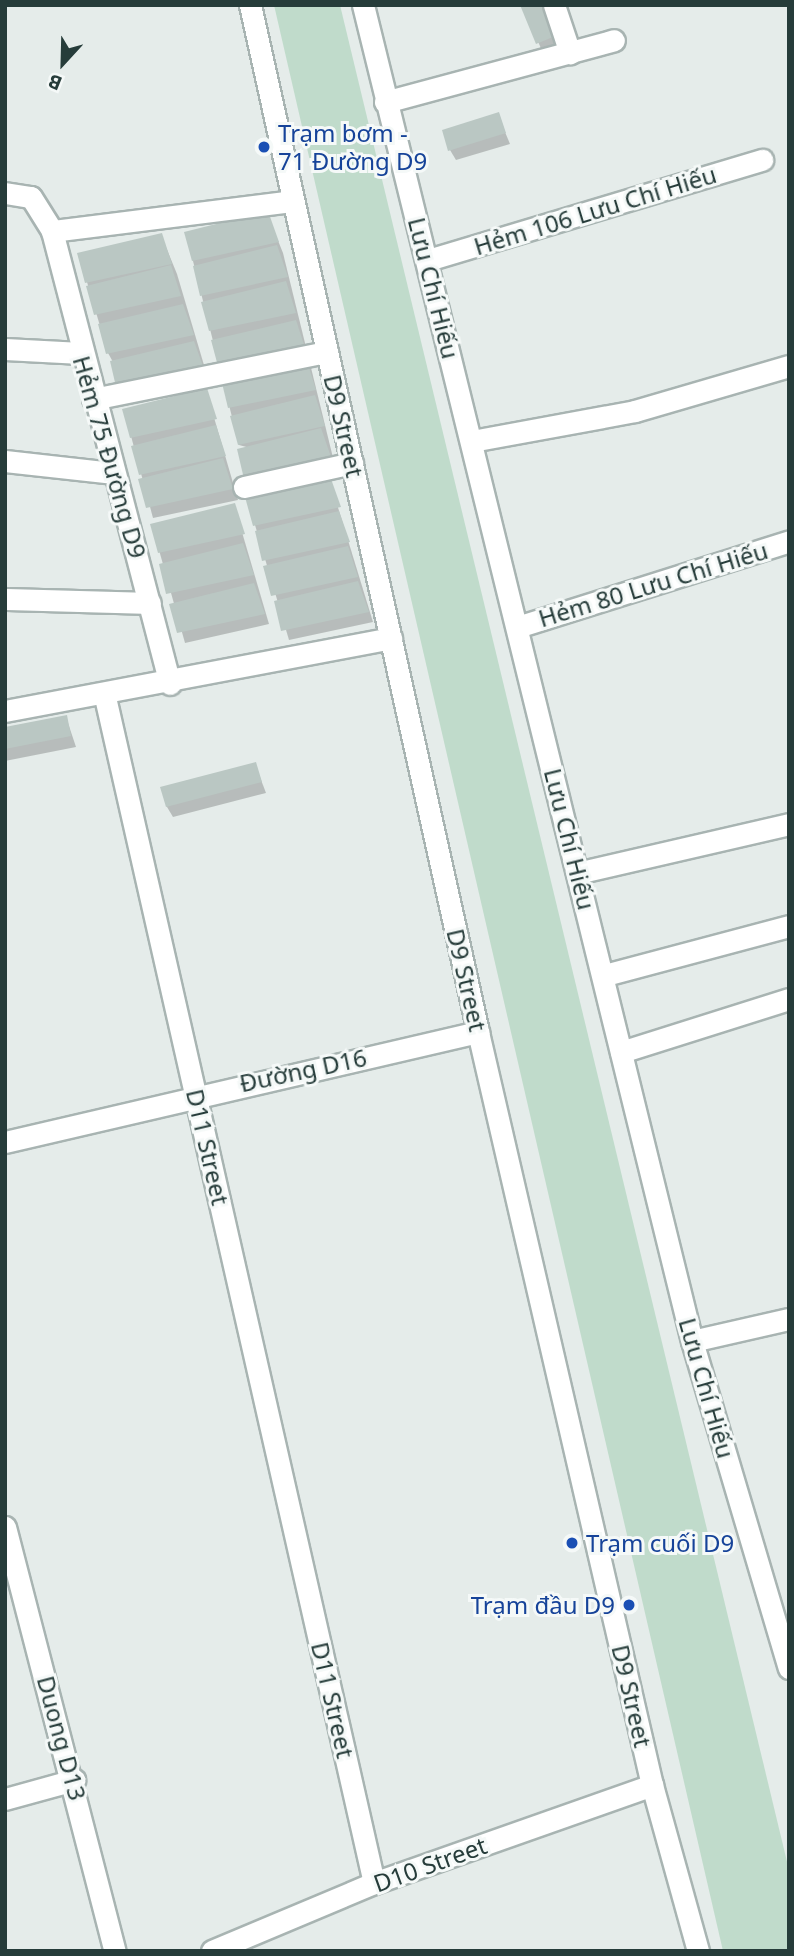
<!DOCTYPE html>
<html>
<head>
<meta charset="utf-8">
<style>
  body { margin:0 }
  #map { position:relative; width:794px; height:1956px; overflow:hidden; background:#e5ecea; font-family:"Noto Sans",sans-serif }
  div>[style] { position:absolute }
  .green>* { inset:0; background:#c0dbcb }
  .shadow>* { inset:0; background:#0003 }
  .building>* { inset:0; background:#bac7c3 }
  .roads { filter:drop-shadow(2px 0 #a8b4b2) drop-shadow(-2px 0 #a8b4b2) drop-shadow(0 2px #a8b4b2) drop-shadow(0 -2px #a8b4b2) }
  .minor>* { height:21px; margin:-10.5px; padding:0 10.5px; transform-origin:10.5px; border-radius:10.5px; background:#fff }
  .dots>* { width:19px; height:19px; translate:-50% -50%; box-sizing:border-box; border:4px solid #f5f9f8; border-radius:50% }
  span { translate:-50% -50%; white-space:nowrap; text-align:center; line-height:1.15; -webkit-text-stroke:6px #f5f9f8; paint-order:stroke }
  .transit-label { font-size:24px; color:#164399 }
  .left { translate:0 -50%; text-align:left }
  .right { translate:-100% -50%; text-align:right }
  .street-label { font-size:24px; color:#263c3a }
  .frame { position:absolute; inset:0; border:7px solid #263c3a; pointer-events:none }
  .north { position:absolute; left:28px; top:28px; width:70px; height:70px; -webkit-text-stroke:5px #f5f9f8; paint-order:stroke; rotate:202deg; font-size:19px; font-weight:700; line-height:28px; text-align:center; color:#263c3a }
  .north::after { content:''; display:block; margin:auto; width:24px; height:32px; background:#263c3a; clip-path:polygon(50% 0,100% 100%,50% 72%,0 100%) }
</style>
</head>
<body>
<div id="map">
  <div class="green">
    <div style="clip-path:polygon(274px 5px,340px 5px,789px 1870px,789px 1951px,723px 1951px)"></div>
  </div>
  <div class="shadow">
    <div style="clip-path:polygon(522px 5px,570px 42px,543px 53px)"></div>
    <div style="clip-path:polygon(498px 115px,510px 144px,456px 160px,450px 150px)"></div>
    <div style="clip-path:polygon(267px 213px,283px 253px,336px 470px,239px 445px,186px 233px)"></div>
    <div style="clip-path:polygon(161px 235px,177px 274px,209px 382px,113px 362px,108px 353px,87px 282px)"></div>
    <div style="clip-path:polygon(206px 390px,238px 500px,153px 518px,124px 410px)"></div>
    <div style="clip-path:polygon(329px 478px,373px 622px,289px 640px,255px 525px)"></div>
    <div style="clip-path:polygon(234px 505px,269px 624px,185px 643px,152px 525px)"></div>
    <div style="clip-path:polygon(66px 717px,76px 747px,5px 761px,5px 729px)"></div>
    <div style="clip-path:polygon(255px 764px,266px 793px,173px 817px,167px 807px,162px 788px)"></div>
  </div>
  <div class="building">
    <div style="clip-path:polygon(520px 5px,555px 5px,565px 32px,536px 44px)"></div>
    <div style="clip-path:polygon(499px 112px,506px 133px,448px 151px,442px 130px)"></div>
    <div style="clip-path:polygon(268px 211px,279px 242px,192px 261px,184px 232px)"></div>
    <div style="clip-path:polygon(162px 233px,172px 264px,85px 283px,77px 253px)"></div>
    <div style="clip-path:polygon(277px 245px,288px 277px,200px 296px,193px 266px)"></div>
    <div style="clip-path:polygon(171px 265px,181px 296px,94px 315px,86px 286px)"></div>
    <div style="clip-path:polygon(286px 281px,296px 313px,209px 331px,201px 302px)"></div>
    <div style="clip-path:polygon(183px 304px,194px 335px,106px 354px,98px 324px)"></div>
    <div style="clip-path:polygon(296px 320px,306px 351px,219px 370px,211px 340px)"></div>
    <div style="clip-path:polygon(194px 341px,205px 372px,117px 391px,110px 361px)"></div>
    <div style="clip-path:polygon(306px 358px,316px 390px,228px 408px,221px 379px)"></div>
    <div style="clip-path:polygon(207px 388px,217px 419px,130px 438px,122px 409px)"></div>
    <div style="clip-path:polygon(315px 395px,325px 426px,238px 445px,230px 416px)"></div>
    <div style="clip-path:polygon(216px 425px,226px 456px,139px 475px,131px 446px)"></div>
    <div style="clip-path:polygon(321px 428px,332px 460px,244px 479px,237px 449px)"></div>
    <div style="clip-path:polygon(223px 458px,233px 489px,146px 508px,138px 479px)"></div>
    <div style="clip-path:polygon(330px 476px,341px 507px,253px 526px,245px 497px)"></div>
    <div style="clip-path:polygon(235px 503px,245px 534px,158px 553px,150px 524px)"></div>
    <div style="clip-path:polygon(339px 511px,350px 542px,262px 561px,255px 531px)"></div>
    <div style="clip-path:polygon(243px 543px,254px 575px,166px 594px,159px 564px)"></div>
    <div style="clip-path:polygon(348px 546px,358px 577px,271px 596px,263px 566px)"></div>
    <div style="clip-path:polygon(358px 581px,369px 612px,281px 631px,274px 601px)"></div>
    <div style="clip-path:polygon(254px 583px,265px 614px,177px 633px,169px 604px)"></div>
    <div style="clip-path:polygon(67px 715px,71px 736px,5px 749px,5px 727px)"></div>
    <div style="clip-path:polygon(256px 762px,262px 782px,166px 807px,160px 787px)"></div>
  </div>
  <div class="roads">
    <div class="minor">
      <div style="left:250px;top:5px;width:1052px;rotate:77.48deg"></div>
      <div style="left:478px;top:1032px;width:773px;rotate:76.99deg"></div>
      <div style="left:652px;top:1785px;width:172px;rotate:74.5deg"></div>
      <div style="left:363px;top:5px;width:1376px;rotate:76.17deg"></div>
      <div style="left:692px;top:1341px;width:341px;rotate:73.5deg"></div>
      <div style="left:554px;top:5px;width:51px;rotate:71.6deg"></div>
      <div style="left:385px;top:102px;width:237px;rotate:-15.1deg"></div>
      <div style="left:5px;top:193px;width:26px;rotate:9deg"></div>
      <div style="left:31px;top:197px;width:40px;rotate:58deg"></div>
      <div style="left:52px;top:231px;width:468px;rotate:75.4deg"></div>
      <div style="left:52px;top:231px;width:243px;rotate:-7.1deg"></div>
      <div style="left:428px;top:260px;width:349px;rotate:-16.7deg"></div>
      <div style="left:5px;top:349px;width:76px;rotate:3deg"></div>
      <div style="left:93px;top:399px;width:239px;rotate:-11.4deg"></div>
      <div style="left:472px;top:441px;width:166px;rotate:-10.4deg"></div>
      <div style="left:635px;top:411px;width:160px;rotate:-16.3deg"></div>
      <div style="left:5px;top:461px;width:110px;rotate:6.3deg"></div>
      <div style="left:244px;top:487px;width:111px;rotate:-12.5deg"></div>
      <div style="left:5px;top:599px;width:145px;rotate:1.6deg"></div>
      <div style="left:517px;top:627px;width:285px;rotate:-17.5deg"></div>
      <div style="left:105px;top:697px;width:1216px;rotate:77.22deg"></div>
      <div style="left:5px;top:711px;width:393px;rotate:-10.7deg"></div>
      <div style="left:577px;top:873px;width:218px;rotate:-13deg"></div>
      <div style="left:605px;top:975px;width:190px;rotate:-14.9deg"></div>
      <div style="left:621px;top:1052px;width:176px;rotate:-17.5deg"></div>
      <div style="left:5px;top:1142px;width:486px;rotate:-13.1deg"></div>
      <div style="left:692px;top:1341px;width:99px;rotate:-12.8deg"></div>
      <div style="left:5px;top:1527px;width:438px;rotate:75.5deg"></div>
      <div style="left:5px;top:1799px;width:72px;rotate:-15.4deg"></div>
      <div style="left:212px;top:1951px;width:176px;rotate:-22.8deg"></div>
      <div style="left:374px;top:1883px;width:295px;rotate:-19.4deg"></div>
    </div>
  </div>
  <div class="dots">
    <div style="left:264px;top:147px;background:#1a4fb4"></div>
    <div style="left:572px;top:1543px;background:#1a4fb4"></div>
    <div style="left:629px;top:1605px;background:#1a4fb4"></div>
  </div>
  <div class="transit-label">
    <span class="left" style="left:278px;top:147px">Trạm bơm -<br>71 Đường D9</span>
    <span class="left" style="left:586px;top:1543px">Trạm cuối D9</span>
    <span class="right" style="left:615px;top:1605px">Trạm đầu D9</span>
  </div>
  <div class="street-label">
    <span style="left:595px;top:210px;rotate:-17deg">Hẻm 106 Lưu Chí Hiếu</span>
    <span style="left:434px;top:288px;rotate:76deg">Lưu Chí Hiếu</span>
    <span style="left:344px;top:426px;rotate:77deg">D9 Street</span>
    <span style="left:110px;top:457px;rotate:74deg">Hẻm 75 Đường D9</span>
    <span style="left:653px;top:584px;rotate:-17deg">Hẻm 80 Lưu Chí Hiếu</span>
    <span style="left:570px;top:839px;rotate:76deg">Lưu Chí Hiếu</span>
    <span style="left:467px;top:980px;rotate:77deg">D9 Street</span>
    <span style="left:303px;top:1070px;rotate:-12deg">Đường D16</span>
    <span style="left:208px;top:1147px;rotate:77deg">D11 Street</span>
    <span style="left:707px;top:1388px;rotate:74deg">Lưu Chí Hiếu</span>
    <span style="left:632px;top:1696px;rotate:77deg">D9 Street</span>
    <span style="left:333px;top:1700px;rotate:77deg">D11 Street</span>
    <span style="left:62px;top:1738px;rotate:75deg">Duong D13</span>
    <span style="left:430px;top:1864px;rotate:-20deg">D10 Street</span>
  </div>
  <div class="frame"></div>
  <div class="north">B</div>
</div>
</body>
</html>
